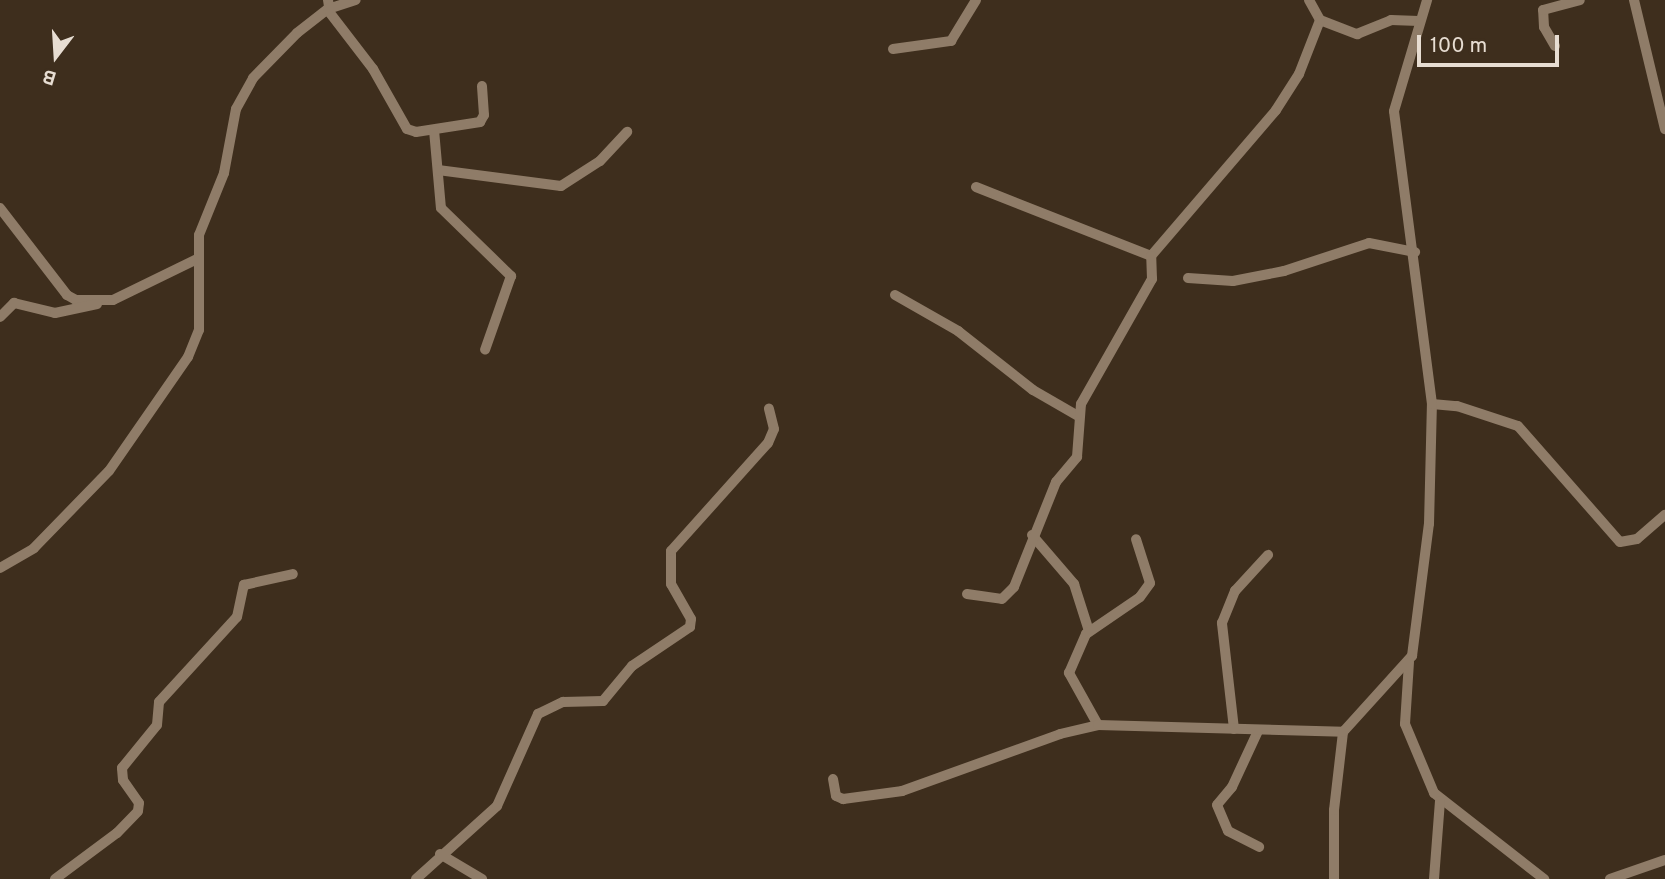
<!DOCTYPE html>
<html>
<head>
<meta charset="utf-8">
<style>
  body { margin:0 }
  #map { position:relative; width:1665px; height:879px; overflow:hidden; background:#3e2e1d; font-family:Overpass,sans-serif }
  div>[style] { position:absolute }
  .minor>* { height:10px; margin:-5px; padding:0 5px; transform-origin:5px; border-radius:5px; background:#8f7c68 }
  span { translate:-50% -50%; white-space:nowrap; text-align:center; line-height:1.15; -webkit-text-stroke:7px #3e2e1d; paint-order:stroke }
  .north { position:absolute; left:21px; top:21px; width:70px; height:70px; -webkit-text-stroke:5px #3e2e1d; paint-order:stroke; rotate:197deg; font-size:19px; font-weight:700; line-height:28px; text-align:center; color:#e7ddd2 }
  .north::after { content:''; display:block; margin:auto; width:24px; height:32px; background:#e7ddd2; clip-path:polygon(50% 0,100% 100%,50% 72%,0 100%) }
  .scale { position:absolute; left:1417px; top:35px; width:142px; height:32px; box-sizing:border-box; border:4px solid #e7ddd2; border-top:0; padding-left:9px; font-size:21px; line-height:24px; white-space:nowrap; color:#e7ddd2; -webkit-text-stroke:5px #3e2e1d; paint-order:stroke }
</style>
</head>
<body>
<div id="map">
  <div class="minor">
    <div style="left:328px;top:0;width:13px;rotate:81deg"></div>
    <div style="left:330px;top:13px;width:71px;rotate:52.5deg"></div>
    <div style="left:373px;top:69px;width:69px;rotate:60.5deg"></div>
    <div style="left:407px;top:129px;width:9px;rotate:18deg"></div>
    <div style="left:416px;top:132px;width:65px;rotate:-8.9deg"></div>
    <div style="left:480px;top:122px;width:8px;rotate:-60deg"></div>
    <div style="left:484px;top:115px;width:29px;rotate:-94deg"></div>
    <div style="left:1309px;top:0;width:23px;rotate:61deg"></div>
    <div style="left:1320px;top:20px;width:40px;rotate:21deg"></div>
    <div style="left:1357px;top:34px;width:37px;rotate:-22deg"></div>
    <div style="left:1391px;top:20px;width:28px;rotate:2deg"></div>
    <div style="left:1634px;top:0;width:133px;rotate:76.5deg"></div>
    <div style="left:1555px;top:46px;width:22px;rotate:-120deg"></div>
    <div style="left:1544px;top:27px;width:17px;rotate:-93deg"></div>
    <div style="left:1543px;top:10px;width:38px;rotate:-15deg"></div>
    <div style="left:893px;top:49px;width:59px;rotate:-7.9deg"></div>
    <div style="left:951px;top:41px;width:48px;rotate:-58.6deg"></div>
    <div style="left:434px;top:130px;width:78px;rotate:84.9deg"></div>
    <div style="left:441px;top:208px;width:98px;rotate:44.2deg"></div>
    <div style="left:511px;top:276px;width:78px;rotate:109.4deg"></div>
    <div style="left:438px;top:170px;width:124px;rotate:7.4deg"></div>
    <div style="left:561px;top:186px;width:46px;rotate:-32.7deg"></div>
    <div style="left:600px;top:161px;width:40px;rotate:-47deg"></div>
    <div style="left:976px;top:187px;width:188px;rotate:21.5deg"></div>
    <div style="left:1151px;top:256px;width:192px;rotate:-49.4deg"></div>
    <div style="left:1276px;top:110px;width:43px;rotate:-57.4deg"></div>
    <div style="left:1299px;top:74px;width:58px;rotate:-68.7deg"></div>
    <div style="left:0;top:208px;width:110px;rotate:52.4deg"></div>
    <div style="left:67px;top:295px;width:10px;rotate:29deg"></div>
    <div style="left:76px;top:300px;width:37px"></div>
    <div style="left:113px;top:300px;width:93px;rotate:-26deg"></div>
    <div style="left:1188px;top:278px;width:45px;rotate:3.8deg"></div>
    <div style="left:1233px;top:281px;width:52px;rotate:-11.1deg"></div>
    <div style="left:1284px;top:271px;width:89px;rotate:-18.2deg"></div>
    <div style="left:1369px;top:243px;width:47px;rotate:11.1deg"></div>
    <div style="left:895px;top:295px;width:73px;rotate:29.7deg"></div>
    <div style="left:958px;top:331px;width:95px;rotate:38.2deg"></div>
    <div style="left:1033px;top:390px;width:52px;rotate:30deg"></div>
    <div style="left:0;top:317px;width:20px;rotate:-45deg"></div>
    <div style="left:14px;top:303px;width:42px;rotate:13.7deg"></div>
    <div style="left:55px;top:313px;width:43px;rotate:-12.1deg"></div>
    <div style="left:1432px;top:404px;width:25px;rotate:5deg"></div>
    <div style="left:1457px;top:406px;width:64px;rotate:18.2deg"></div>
    <div style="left:1518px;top:426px;width:154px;rotate:48.7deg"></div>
    <div style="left:1620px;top:542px;width:17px;rotate:-10deg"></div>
    <div style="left:1637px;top:539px;width:37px;rotate:-41deg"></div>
    <div style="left:1032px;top:535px;width:65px;rotate:49.4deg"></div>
    <div style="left:1074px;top:584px;width:49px;rotate:72.3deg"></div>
    <div style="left:0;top:568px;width:39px;rotate:-30deg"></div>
    <div style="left:34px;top:548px;width:107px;rotate:-45.8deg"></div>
    <div style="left:109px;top:471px;width:139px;rotate:-55.3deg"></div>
    <div style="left:188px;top:357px;width:29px;rotate:-68deg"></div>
    <div style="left:199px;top:330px;width:95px;rotate:-90deg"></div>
    <div style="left:199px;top:235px;width:67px;rotate:-68deg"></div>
    <div style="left:224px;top:173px;width:65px;rotate:-79.4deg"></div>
    <div style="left:236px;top:109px;width:35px;rotate:-61deg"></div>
    <div style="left:253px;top:78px;width:63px;rotate:-45.6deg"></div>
    <div style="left:297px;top:33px;width:39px;rotate:-38deg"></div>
    <div style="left:328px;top:9px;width:29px;rotate:-18deg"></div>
    <div style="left:967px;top:594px;width:35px;rotate:8deg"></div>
    <div style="left:1002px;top:599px;width:17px;rotate:-45deg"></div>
    <div style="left:1014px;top:587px;width:113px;rotate:-68.2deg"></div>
    <div style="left:1056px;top:482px;width:33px;rotate:-50deg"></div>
    <div style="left:1077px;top:457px;width:53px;rotate:-85.7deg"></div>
    <div style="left:1081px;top:404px;width:144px;rotate:-60.4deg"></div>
    <div style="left:1152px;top:279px;width:23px;rotate:-92deg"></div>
    <div style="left:1409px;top:662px;width:62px;rotate:93.7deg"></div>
    <div style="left:1405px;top:724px;width:75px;rotate:67.2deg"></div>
    <div style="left:1434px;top:793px;width:140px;rotate:38deg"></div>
    <div style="left:1098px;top:725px;width:60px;rotate:-119.1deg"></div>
    <div style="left:1069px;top:673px;width:43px;rotate:-66.4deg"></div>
    <div style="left:1086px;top:634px;width:65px;rotate:-34.4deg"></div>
    <div style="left:1140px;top:597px;width:17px;rotate:-54deg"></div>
    <div style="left:1150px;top:583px;width:46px;rotate:-107.7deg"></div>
    <div style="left:1234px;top:729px;width:107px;rotate:-96.5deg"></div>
    <div style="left:1222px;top:623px;width:35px;rotate:-68deg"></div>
    <div style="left:1235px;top:591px;width:49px;rotate:-47.5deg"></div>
    <div style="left:1258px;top:731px;width:62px;rotate:114.9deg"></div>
    <div style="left:1232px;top:787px;width:23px;rotate:130deg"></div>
    <div style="left:1217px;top:805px;width:28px;rotate:67deg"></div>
    <div style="left:1228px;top:831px;width:35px;rotate:27deg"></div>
    <div style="left:833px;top:779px;width:17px;rotate:80deg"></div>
    <div style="left:836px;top:796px;width:8px;rotate:23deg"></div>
    <div style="left:843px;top:799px;width:60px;rotate:-7.7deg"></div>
    <div style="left:902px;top:791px;width:168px;rotate:-19.8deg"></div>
    <div style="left:1060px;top:734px;width:39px;rotate:-13deg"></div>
    <div style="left:1098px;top:725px;width:245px;rotate:1.6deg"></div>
    <div style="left:440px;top:854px;width:49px;rotate:30.8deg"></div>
    <div style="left:55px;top:879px;width:77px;rotate:-36.6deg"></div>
    <div style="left:117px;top:833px;width:30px;rotate:-46deg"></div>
    <div style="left:138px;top:811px;width:8px;rotate:-83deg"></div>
    <div style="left:139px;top:803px;width:28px;rotate:-125deg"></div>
    <div style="left:123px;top:780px;width:12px;rotate:-95deg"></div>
    <div style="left:122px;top:768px;width:55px;rotate:-50.9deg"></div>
    <div style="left:157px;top:725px;width:23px;rotate:-85deg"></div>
    <div style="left:159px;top:702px;width:115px;rotate:-47.5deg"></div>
    <div style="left:237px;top:617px;width:33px;rotate:-78deg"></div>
    <div style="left:244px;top:585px;width:50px;rotate:-12.7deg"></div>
    <div style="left:416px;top:879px;width:109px;rotate:-42deg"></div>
    <div style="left:497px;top:806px;width:101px;rotate:-66deg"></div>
    <div style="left:538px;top:714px;width:28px;rotate:-26deg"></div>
    <div style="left:563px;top:702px;width:40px;rotate:-1.4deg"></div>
    <div style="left:603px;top:701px;width:45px;rotate:-50.4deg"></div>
    <div style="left:632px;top:666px;width:70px;rotate:-33.9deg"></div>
    <div style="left:690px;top:627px;width:8px;rotate:-83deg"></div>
    <div style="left:691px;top:619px;width:40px;rotate:-119.7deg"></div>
    <div style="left:671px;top:584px;width:33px;rotate:-90deg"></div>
    <div style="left:671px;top:551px;width:145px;rotate:-48.1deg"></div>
    <div style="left:768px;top:443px;width:15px;rotate:-67deg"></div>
    <div style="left:774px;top:429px;width:21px;rotate:-104deg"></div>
    <div style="left:1334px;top:879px;width:69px;rotate:-90deg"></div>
    <div style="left:1334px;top:810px;width:79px;rotate:-83.4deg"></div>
    <div style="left:1343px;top:732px;width:103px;rotate:-47.8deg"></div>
    <div style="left:1412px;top:656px;width:133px;rotate:-82.7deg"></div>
    <div style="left:1429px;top:524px;width:120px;rotate:-88.6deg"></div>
    <div style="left:1432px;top:404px;width:295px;rotate:-97.4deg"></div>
    <div style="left:1394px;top:111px;width:116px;rotate:-73.4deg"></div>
    <div style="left:1434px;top:879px;width:78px;rotate:-85.6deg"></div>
    <div style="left:1610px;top:879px;width:58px;rotate:-19.1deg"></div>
  </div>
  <div class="north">B</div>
  <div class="scale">100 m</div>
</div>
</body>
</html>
